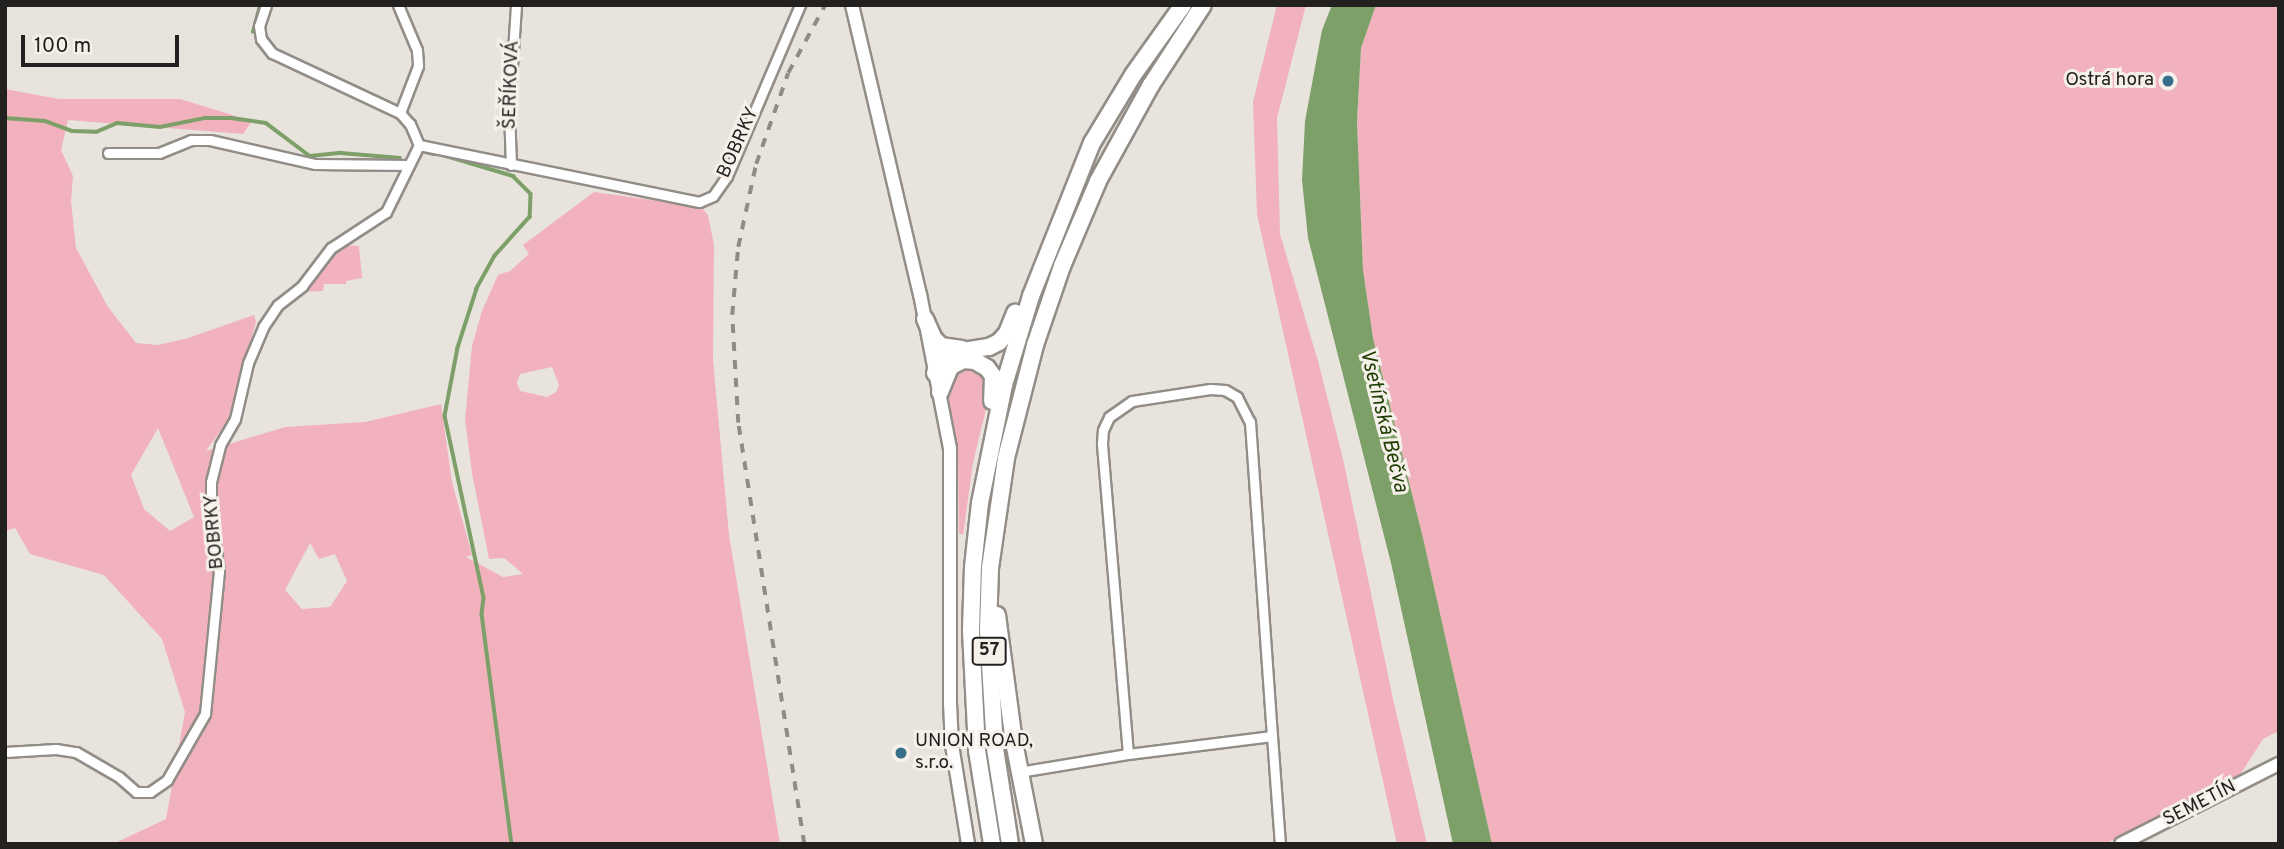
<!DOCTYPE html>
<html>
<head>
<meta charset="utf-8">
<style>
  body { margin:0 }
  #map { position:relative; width:2284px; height:849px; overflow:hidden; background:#e9e3dd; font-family:Overpass,sans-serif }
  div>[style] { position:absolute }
  .green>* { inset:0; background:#f1b2be }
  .water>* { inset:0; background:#7da068 }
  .stream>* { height:3.5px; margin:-1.75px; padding:0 1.75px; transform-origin:1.75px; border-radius:1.75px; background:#7da068 }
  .roads { filter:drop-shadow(2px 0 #928d87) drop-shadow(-2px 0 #928d87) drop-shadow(0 2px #928d87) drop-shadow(0 -2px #928d87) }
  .street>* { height:9px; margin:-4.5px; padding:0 4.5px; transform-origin:4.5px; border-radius:4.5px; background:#fff }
  .secondary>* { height:12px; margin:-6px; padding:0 6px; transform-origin:6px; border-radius:6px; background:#fff }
  .highway>* { height:16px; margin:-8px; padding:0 8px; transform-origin:8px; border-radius:8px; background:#fff }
  .rail>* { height:3.5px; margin-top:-1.75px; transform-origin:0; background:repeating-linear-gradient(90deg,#8f8b87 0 9px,transparent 0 18px) }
  .dots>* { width:19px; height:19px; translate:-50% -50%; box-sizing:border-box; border:4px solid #f6f0ea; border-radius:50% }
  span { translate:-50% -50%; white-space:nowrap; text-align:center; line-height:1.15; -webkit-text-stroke:6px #f6f0ea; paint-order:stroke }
  .shield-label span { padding:2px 5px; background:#f6f0ea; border:2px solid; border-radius:5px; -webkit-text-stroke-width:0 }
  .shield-label { font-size:18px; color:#23211f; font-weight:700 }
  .poi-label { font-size:19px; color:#23211f }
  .right { translate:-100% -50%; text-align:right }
  .left { translate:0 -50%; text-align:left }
  .street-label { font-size:19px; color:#23211f }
  .water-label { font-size:21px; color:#1c3d00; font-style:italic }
  .frame { position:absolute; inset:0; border:7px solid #23211f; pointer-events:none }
  .scale { position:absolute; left:21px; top:35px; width:158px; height:32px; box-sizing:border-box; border:4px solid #23211f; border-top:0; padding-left:9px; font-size:21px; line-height:24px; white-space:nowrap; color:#23211f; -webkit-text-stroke:5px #f6f0ea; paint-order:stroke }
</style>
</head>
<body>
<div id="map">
  <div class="green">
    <div style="clip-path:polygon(1277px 5px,1306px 5px,1277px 118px,1280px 234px,1318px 361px,1343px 459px,1393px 699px,1427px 844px,1397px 844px,1257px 214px,1253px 102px)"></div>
    <div style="clip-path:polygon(1376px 5px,2279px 5px,2279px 731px,2263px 739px,2238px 778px,2105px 844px,1492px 844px,1423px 538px,1373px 338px,1363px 270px,1357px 123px,1361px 48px)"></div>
    <div style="clip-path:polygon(evenodd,5px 89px,59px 99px,180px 99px,252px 121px,243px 134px,68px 120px,61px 150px,73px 176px,71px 201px,76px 248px,108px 307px,136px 343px,158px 345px,188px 338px,254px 315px,256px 322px,229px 419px,206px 451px,285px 427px,365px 422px,441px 404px,452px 482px,472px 555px,466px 557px,503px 577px,523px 574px,504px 558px,489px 559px,472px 473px,465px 420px,472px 346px,482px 311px,498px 275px,510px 271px,529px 254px,523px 245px,594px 192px,701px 207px,708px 215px,714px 245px,713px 360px,729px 535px,780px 844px,113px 844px,166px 819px,185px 712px,162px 639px,104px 575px,30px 554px,15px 528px,5px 531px,5px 89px,552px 367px,559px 385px,556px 392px,547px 397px,520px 391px,517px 383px,520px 374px,552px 367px,5px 89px,158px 428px,194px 517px,170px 531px,144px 509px,131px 475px,158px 428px,5px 89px,310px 543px,319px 559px,335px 554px,347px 581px,330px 607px,302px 609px,285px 590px,310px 543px)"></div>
    <div style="clip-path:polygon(341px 245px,359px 246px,362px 278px,346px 281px,346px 284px,324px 284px,323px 291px,304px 292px,330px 255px)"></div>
    <div style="clip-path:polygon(973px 366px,986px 378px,989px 397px,973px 463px,963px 535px,959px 533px,958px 455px,946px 389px,956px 368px)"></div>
  </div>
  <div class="water">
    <div style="clip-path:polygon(1332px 5px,1376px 5px,1361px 48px,1357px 122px,1363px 270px,1373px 338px,1423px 538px,1492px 844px,1453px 844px,1391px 563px,1308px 238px,1302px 180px,1305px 121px,1322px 30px)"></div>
  </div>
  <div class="stream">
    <div style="left:253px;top:32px;width:28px;rotate:-75deg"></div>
    <div style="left:279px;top:51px;width:20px;rotate:27deg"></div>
    <div style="left:320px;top:70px;width:80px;rotate:25.3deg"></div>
    <div style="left:5px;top:118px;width:40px;rotate:4.3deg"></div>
    <div style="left:45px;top:121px;width:29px;rotate:20deg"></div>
    <div style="left:72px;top:131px;width:24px;rotate:2deg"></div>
    <div style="left:96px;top:132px;width:23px;rotate:-23deg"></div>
    <div style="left:117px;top:123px;width:43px;rotate:5.3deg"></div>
    <div style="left:160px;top:127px;width:46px;rotate:-11.3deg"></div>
    <div style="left:205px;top:118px;width:26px"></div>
    <div style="left:231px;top:118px;width:35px;rotate:8deg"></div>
    <div style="left:266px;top:123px;width:55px;rotate:36.9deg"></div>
    <div style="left:310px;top:156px;width:31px;rotate:-6deg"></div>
    <div style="left:341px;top:153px;width:59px;rotate:4.8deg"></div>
    <div style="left:422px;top:151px;width:12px;rotate:14deg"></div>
    <div style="left:433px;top:152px;width:84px;rotate:16.7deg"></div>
    <div style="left:513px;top:176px;width:25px;rotate:45deg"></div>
    <div style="left:531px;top:194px;width:23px;rotate:92deg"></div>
    <div style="left:530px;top:217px;width:52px;rotate:131.9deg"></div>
    <div style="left:495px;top:256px;width:38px;rotate:119deg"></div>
    <div style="left:477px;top:289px;width:62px;rotate:107.9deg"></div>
    <div style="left:458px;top:348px;width:69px;rotate:100.8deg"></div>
    <div style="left:445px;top:416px;width:186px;rotate:77.9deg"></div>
    <div style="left:484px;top:598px;width:16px;rotate:97deg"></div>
    <div style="left:482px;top:614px;width:232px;rotate:82.6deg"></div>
  </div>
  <div class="roads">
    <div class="street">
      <div style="left:266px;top:5px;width:22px;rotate:108deg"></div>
      <div style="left:259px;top:26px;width:13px;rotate:81deg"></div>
      <div style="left:261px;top:39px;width:18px;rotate:52deg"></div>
      <div style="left:272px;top:53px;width:141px;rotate:25.1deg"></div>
      <div style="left:400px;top:113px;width:15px;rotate:48deg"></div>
      <div style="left:410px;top:124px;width:23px;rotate:67deg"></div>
      <div style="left:419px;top:145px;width:286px;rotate:11.5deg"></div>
      <div style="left:699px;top:202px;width:15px;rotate:-23deg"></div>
      <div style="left:713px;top:196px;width:24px;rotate:-55deg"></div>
      <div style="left:727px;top:176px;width:186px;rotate:-66.9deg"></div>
      <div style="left:398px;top:5px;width:49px;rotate:67.1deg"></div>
      <div style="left:417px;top:50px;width:16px;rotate:86deg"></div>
      <div style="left:418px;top:66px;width:50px;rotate:111deg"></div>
      <div style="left:108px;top:153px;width:51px"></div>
      <div style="left:159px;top:153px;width:35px;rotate:-22deg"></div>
      <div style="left:191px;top:140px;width:19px"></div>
      <div style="left:210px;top:140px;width:108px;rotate:12.9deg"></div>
      <div style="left:315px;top:164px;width:94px;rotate:0.6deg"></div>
      <div style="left:511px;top:165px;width:54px;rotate:-92.1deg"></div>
      <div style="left:509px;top:111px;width:106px;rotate:-86.2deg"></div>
      <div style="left:5px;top:752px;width:51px;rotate:-3.4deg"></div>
      <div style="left:56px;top:749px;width:20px;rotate:9deg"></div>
      <div style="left:76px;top:752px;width:50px;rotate:30.2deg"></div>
      <div style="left:119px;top:777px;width:23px;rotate:41deg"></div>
      <div style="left:136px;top:792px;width:14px"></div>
      <div style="left:150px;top:792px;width:21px;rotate:-35deg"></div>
      <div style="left:167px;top:780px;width:76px;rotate:-60.1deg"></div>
      <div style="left:205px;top:714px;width:143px;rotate:-84.4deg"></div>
      <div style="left:219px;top:572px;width:57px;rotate:-98.1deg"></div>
      <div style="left:211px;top:516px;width:34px;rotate:-90deg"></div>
      <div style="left:211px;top:482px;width:38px;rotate:-76deg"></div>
      <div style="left:220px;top:445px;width:30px;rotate:-60deg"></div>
      <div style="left:235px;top:419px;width:57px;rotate:-76.9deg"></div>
      <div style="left:248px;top:363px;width:39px;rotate:-67deg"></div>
      <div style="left:263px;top:327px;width:27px;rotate:-56deg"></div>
      <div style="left:278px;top:305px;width:31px;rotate:-38deg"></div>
      <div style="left:302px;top:286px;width:48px;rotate:-52.7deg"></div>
      <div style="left:331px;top:248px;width:66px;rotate:-33.2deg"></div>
      <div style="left:386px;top:212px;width:75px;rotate:-63.8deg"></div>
      <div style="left:1128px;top:754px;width:312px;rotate:-94.8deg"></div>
      <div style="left:1102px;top:443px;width:13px;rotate:-86deg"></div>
      <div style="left:1103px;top:430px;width:14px;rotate:-65deg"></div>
      <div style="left:1109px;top:417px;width:28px;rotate:-35deg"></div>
      <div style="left:1132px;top:401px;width:79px;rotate:-8.7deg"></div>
      <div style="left:1210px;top:389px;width:15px;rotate:4deg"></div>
      <div style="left:1225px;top:390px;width:14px;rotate:30deg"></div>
      <div style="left:1237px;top:397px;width:28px;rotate:63deg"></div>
      <div style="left:1250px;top:422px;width:315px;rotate:86deg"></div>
      <div style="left:1019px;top:772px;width:110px;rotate:-9.4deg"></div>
      <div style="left:1128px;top:754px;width:145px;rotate:-7.1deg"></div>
      <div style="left:1272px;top:736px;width:108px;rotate:85.8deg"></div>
    </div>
    <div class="secondary">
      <div style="left:852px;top:5px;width:297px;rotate:76.8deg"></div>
      <div style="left:920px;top:294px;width:158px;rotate:79deg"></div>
      <div style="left:950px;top:449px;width:254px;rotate:90deg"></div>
      <div style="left:950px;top:703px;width:42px;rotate:87.3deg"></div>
      <div style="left:952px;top:745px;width:100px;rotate:80.8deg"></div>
      <div style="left:2121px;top:844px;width:177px;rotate:-26.9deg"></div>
    </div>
    <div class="highway">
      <div style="left:925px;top:319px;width:22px;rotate:66deg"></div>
      <div style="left:934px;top:339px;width:10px;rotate:45deg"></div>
      <div style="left:941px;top:346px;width:21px;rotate:8deg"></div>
      <div style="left:935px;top:373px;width:13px;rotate:-67deg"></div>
      <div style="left:940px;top:361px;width:13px;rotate:-39deg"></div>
      <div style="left:950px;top:353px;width:39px;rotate:-9deg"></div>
      <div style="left:989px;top:347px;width:11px;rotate:-27deg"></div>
      <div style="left:999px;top:342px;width:12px;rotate:-48deg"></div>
      <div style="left:1007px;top:333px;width:22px;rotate:-68deg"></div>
      <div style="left:940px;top:392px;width:27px;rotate:-68deg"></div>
      <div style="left:950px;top:367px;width:15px;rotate:-28deg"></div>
      <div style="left:963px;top:360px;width:12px;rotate:5deg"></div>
      <div style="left:975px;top:361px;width:14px;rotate:30deg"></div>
      <div style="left:987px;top:368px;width:10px;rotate:53deg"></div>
      <div style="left:993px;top:376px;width:25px;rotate:92deg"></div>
      <div style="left:997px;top:615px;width:128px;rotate:82.4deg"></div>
      <div style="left:1014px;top:742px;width:104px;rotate:78.9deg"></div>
      <div style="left:992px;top:844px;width:95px;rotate:-99.1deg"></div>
      <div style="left:977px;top:750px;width:120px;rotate:-92.9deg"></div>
      <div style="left:971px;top:630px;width:63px;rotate:-88.2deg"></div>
      <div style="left:973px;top:567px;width:64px;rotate:-83.8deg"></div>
      <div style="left:980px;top:503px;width:120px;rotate:-78.5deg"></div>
      <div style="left:1004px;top:385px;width:93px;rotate:-73.1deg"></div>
      <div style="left:1031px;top:296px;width:165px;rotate:-68.3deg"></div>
      <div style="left:1092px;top:143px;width:79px;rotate:-58.9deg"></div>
      <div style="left:1133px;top:75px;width:86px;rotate:-54.5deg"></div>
      <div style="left:1010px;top:844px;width:97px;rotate:-98.9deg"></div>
      <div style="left:995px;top:748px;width:119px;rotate:-93.4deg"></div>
      <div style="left:988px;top:629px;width:61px;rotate:-88.1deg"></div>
      <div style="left:990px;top:568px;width:111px;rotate:-81.7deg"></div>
      <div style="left:1006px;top:458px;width:117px;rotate:-75.6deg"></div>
      <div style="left:1035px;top:345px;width:83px;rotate:-71.1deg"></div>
      <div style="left:1062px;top:266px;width:92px;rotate:-67deg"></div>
      <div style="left:1098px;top:181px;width:110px;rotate:-61.1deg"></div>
      <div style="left:1151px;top:85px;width:95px;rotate:-57deg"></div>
    </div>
  </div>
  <div class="rail">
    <div style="left:804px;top:844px;width:426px;rotate:-98.9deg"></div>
    <div style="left:738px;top:423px;width:108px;rotate:-93.2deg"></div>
    <div style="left:732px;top:315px;width:68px;rotate:-85deg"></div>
    <div style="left:738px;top:247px;width:85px;rotate:-77.8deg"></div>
    <div style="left:756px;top:164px;width:96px;rotate:-70.6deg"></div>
    <div style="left:788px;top:73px;width:77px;rotate:-61.4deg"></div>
  </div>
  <div class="dots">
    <div style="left:2168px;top:81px;background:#376f89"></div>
    <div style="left:901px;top:753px;background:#376f89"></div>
  </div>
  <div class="shield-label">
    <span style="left:989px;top:651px">57</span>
  </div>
  <div class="poi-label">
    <span class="right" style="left:2154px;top:81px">Ostrá hora</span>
    <span class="left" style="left:915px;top:753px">UNION ROAD,<br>s.r.o.</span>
  </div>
  <div class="street-label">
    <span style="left:512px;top:85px;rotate:-88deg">ŠEŘÍKOVÁ</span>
    <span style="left:739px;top:143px;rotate:-66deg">BOBRKY</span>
    <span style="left:215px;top:532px;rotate:-95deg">BOBRKY</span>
    <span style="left:2200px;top:804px;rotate:-27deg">SEMETÍN</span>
  </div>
  <div class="water-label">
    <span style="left:1383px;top:421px;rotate:76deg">Vsetínská Bečva</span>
  </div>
  <div class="frame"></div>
  <div class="scale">100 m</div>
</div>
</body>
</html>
